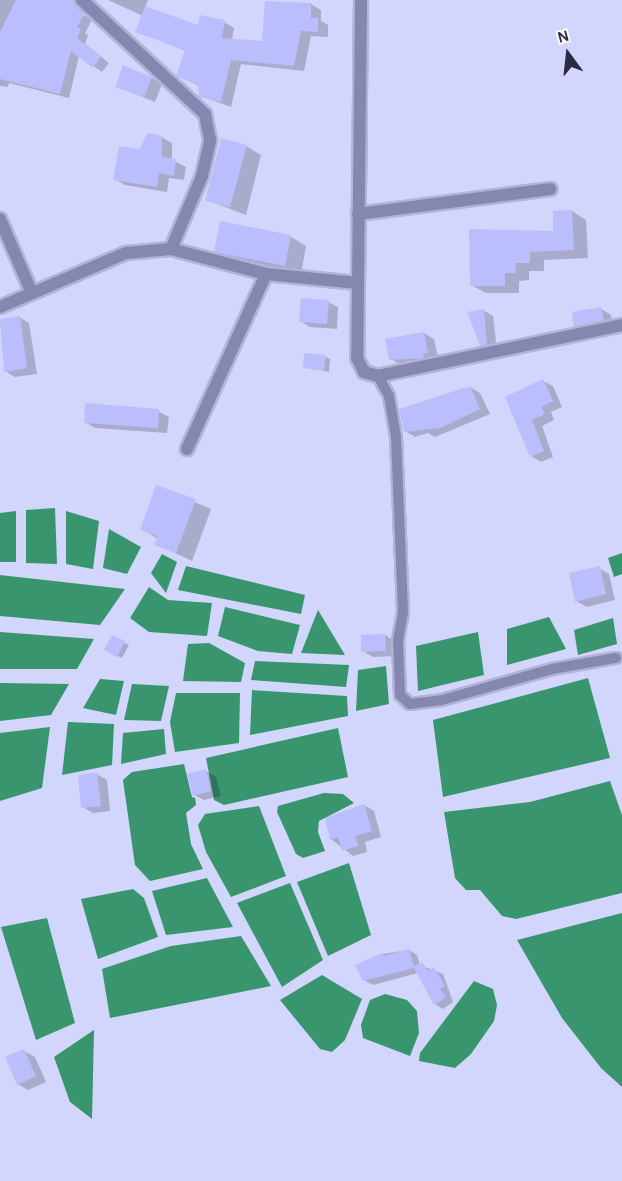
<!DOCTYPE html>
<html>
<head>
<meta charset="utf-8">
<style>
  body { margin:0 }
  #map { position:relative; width:622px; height:1181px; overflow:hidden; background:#d3d6fc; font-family:Karla,sans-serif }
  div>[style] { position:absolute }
  .water>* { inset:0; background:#38956d }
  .shadow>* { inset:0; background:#0003 }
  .building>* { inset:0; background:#bbbefc }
  .roads { filter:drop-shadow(2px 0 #b1b4d7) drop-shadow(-2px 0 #b1b4d7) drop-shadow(0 2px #b1b4d7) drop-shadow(0 -2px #b1b4d7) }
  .lane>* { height:10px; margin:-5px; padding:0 5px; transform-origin:5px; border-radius:5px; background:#8587b0 }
  .street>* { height:12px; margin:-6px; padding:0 6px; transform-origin:6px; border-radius:6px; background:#8587b0 }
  span { translate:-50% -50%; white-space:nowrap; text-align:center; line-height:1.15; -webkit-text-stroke:6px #fafafa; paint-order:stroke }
  .north { position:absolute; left:538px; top:24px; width:60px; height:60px; -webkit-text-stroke:4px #fafafa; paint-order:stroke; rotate:345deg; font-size:16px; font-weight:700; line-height:24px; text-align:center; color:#2a2b43 }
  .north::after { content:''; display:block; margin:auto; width:21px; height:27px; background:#2a2b43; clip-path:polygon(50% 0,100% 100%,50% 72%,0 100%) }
</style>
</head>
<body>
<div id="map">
  <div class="water">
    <div style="clip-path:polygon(55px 508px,57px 564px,26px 563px,26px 510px)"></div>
    <div style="clip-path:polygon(16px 511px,16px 562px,0 562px,0 513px)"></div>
    <div style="clip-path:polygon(66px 511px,99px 521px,93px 569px,66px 564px)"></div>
    <div style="clip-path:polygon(109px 529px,141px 547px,127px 574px,103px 568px)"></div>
    <div style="clip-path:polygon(622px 553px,622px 574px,614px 577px,608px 558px)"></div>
    <div style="clip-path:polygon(162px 554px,177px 562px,166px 593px,151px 573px)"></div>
    <div style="clip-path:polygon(186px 566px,305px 595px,301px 614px,178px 590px)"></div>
    <div style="clip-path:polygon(0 575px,125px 589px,100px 625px,0 616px)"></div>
    <div style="clip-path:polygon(149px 587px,168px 600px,212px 603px,207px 636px,149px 632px,130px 618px)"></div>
    <div style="clip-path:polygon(225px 607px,300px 625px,292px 654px,258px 651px,218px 636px)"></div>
    <div style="clip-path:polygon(318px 610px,345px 655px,301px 653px)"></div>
    <div style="clip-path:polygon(549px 617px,566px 649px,507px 665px,507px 629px)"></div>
    <div style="clip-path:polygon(613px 618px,617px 644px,578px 655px,574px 630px)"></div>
    <div style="clip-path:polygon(0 632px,94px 639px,77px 669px,0 669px)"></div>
    <div style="clip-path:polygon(478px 632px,484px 675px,418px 691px,416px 646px)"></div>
    <div style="clip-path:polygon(209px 643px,245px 663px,241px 682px,183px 681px,188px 644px)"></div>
    <div style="clip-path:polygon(255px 661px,349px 665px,346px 687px,251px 680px)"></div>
    <div style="clip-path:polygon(386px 666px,389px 704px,356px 711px,358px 670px)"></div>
    <div style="clip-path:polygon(588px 678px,610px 758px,443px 797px,433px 720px)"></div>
    <div style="clip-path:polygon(100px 679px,124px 681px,116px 715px,83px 708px)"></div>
    <div style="clip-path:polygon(0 683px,69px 684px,51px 715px,0 721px)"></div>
    <div style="clip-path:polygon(132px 684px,169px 686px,161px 721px,124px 720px)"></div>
    <div style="clip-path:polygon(252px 690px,347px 696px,348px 716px,250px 735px)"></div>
    <div style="clip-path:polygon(176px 693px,240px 693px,239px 743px,175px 752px,170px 722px)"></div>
    <div style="clip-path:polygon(68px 722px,114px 724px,112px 765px,62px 775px)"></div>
    <div style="clip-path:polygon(50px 727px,42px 788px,0 801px,0 733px)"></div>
    <div style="clip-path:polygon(338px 728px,348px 777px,224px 805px,214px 800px,206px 758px)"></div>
    <div style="clip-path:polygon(164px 729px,166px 754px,121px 764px,123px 733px)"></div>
    <div style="clip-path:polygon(184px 764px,192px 797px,195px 798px,196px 805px,186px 813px,191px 844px,203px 869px,150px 881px,135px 865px,123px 780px,132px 772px)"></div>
    <div style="clip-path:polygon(610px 781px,622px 815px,622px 893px,516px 919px,502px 916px,480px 890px,466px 890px,455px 878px,444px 812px,530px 802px)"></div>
    <div style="clip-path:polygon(324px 793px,343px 794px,354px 803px,319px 821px,318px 832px,325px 851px,303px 858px,296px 854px,277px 812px,278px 806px)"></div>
    <div style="clip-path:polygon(259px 806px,286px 876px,231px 897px,206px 852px,198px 825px,205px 814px)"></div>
    <div style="clip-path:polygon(349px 863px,371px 935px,328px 956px,297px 882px)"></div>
    <div style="clip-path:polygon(207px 878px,233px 927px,166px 935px,152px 891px)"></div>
    <div style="clip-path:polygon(290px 883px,323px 960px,282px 987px,237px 903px)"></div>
    <div style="clip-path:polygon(133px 889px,144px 898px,158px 937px,98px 959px,81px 899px)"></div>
    <div style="clip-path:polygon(622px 913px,622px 1087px,601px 1068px,562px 1018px,517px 940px)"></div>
    <div style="clip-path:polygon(47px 918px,75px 1023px,36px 1040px,1px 927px)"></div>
    <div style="clip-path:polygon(241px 936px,271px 986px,110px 1018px,102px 969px,171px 946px)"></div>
    <div style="clip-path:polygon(322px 975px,362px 999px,345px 1040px,332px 1052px,320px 1049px,280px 1000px)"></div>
    <div style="clip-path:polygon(474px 981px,493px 989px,497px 1005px,494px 1021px,471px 1054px,455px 1068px,419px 1061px,420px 1053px)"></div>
    <div style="clip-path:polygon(385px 994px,407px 1000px,417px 1011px,419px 1033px,410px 1056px,363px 1038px,361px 1025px,370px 1000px)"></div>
    <div style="clip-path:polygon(94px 1030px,92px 1119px,70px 1102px,54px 1057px)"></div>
  </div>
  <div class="shadow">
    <div style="clip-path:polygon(0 0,58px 0,92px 20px,85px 33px,88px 35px,85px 44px,109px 63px,102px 72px,79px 56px,69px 98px,9px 83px,8px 87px,0 86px)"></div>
    <div style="clip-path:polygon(108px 0,148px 0,145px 8px,199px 27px,224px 22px,234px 28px,232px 40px,263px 43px,311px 4px,321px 10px,321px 21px,328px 25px,328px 37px,311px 36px,304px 71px,241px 64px,231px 107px,201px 96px,200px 86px,178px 76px,186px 51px,137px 31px,143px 16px)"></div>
    <div style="clip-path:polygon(152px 78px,162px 84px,155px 102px,116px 86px)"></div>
    <div style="clip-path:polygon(161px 137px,172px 143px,172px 160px,186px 167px,184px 180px,169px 178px,167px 192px,125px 185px,115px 179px,140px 151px)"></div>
    <div style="clip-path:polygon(246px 146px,261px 155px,246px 215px,207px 200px)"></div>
    <div style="clip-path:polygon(572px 211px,586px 220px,588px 258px,544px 260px,544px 271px,529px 271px,529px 280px,519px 281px,519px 293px,486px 293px,471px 285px,555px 233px)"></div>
    <div style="clip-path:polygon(222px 223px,291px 237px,306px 246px,301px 274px,231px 260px,216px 251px)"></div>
    <div style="clip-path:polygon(328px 302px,338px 307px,337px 329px,310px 327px,300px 321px)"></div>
    <div style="clip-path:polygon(601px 309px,611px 315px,613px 326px,585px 332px,575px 326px)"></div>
    <div style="clip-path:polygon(483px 310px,493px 316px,497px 350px,481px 345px)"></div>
    <div style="clip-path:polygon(19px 317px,29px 323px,37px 374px,15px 377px,5px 371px,0 320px)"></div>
    <div style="clip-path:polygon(424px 333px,434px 339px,438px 358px,433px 363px,401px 365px,391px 359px)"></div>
    <div style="clip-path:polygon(326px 357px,330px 359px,329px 372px,304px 367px)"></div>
    <div style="clip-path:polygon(543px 381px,553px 386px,562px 407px,551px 412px,554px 420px,542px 426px,553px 457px,541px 462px,531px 456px,507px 398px)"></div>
    <div style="clip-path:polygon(470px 387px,480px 393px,490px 414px,435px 437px,428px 433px,415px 437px,405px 431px)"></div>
    <div style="clip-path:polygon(158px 411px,169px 417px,167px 433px,95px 428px,85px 422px)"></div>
    <div style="clip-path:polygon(157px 486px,211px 509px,192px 561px,156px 544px,158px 539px,142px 529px)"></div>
    <div style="clip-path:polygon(599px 568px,609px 574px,615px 600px,587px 607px,576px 601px)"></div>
    <div style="clip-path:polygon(385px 635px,395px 641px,395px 656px,373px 657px,363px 651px)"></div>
    <div style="clip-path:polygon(112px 637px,129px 645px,122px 658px,106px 650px)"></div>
    <div style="clip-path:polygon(206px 771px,216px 777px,221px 796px,204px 800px,194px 795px)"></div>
    <div style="clip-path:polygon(97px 774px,107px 780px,110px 811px,93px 813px,83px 807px)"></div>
    <div style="clip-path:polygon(364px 805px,374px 811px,381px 837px,365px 842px,367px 852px,353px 856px,331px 839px)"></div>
    <div style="clip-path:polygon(409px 950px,417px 955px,420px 965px,443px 974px,453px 1002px,443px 1009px,435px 1004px,418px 973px,373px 985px,364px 980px,382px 954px)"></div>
    <div style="clip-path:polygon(24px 1051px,35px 1057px,46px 1082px,28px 1090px,18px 1084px)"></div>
  </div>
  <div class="building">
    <div style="clip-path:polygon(16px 0,74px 0,85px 14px,77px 27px,81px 29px,77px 38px,101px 57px,93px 68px,71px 51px,60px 94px,0 79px,0 32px)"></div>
    <div style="clip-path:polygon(265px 1px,311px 3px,311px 18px,318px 18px,318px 32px,301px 31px,294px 66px,231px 60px,221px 102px,199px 97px,198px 84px,176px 76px,185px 50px,135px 32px,145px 6px,198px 25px,200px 15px,225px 20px,222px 38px,262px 41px)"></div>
    <div style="clip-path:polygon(123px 65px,152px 77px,144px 97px,115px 87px)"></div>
    <div style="clip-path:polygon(148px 133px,162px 136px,162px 157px,176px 159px,174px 176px,159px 173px,157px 187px,113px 180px,119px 146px,139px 149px)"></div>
    <div style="clip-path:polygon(221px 138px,247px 145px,230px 207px,205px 201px)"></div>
    <div style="clip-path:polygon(572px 210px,574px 250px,530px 252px,530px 263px,515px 263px,516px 273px,505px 273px,505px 286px,470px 286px,469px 229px,553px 231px,553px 211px)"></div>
    <div style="clip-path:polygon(220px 221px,291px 235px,285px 266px,214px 252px)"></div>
    <div style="clip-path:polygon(301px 298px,329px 300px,327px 324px,299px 322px)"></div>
    <div style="clip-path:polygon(601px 307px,604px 320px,574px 327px,572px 312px)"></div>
    <div style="clip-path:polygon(484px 309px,487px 345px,480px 346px,467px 312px)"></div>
    <div style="clip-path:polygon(20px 316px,27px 368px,4px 372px,0 319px)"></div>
    <div style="clip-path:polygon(424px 332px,428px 353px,423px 354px,424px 358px,389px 360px,385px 339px)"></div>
    <div style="clip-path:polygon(304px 353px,326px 355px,324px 371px,303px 368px)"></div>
    <div style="clip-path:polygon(543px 379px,553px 401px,541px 407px,545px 414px,532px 420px,544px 451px,530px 457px,505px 397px)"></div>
    <div style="clip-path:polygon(470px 386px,480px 409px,440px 428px,404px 432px,399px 409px)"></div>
    <div style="clip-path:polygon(85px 403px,159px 409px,158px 428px,84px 423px)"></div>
    <div style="clip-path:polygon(156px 485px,196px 499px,176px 553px,154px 545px,157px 536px,140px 530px)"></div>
    <div style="clip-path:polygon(600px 566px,606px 594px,575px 602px,569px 573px)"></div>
    <div style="clip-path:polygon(385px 634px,386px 651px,361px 652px,361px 635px)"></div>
    <div style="clip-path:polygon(112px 635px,125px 641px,117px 657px,104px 650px)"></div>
    <div style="clip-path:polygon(206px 769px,211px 791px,193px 796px,187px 774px)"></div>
    <div style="clip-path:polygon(97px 772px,101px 806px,81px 808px,78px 775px)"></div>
    <div style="clip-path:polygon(364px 804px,372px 831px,355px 836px,358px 846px,342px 851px,338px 837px,330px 840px,325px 818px)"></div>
    <div style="clip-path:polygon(409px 949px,414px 966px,422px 962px,428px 971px,434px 967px,445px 986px,440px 989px,446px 997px,434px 1005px,414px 968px,363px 981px,355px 965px,382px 953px,384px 956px)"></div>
    <div style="clip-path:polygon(24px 1049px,36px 1076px,17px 1085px,5px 1057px)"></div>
  </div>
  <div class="roads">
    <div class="lane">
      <div style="left:378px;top:376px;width:23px;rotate:61deg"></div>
      <div style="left:389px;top:396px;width:42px;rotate:80.3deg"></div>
      <div style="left:396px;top:437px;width:175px;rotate:87.7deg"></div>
      <div style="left:403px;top:612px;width:28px;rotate:100deg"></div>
      <div style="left:398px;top:640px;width:55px;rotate:87.9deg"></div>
      <div style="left:400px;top:695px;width:13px;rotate:42deg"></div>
      <div style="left:410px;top:704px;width:32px;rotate:-7deg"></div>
      <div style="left:442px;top:700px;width:114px;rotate:-15.7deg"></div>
      <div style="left:552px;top:669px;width:65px;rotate:-9.8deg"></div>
    </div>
    <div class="street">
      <div style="left:361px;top:0;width:358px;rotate:90.6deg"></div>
      <div style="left:357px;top:358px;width:16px;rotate:63deg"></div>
      <div style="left:364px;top:372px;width:15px;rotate:16deg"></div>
      <div style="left:378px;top:376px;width:249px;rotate:-11.8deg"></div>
      <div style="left:358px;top:214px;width:194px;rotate:-7.4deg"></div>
      <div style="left:0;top:219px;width:78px;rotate:66.7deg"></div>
      <div style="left:171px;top:249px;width:98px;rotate:14.7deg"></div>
      <div style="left:266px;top:274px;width:92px;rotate:5.6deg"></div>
      <div style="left:0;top:307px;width:137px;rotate:-23.2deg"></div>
      <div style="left:126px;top:253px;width:45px;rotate:-5.1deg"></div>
      <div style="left:171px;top:249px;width:79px;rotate:-67deg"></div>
      <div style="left:202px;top:176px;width:37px;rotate:-77deg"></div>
      <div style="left:210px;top:140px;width:26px;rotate:-101deg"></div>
      <div style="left:205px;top:114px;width:168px;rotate:-137.2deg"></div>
      <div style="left:187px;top:449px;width:192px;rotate:-65.7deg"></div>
    </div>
  </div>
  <div class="north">N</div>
</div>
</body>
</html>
